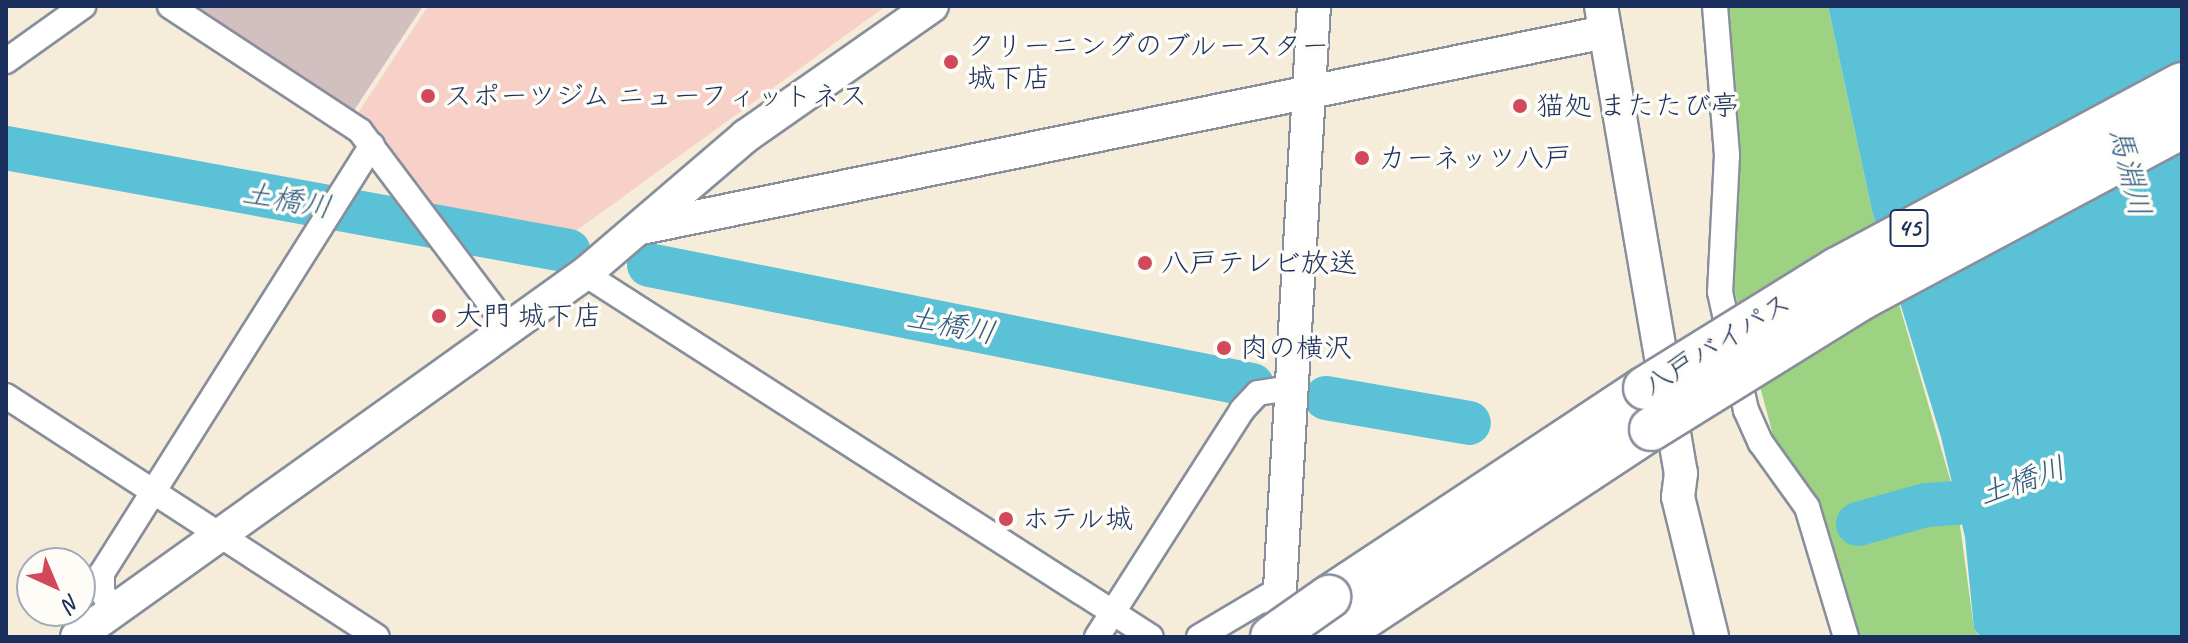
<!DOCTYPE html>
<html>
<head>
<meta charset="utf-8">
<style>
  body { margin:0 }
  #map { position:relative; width:2188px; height:643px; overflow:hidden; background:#f5edd9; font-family:Caveat,"Klee One",sans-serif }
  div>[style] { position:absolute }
  .built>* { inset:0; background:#f7d1c7 }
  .industrial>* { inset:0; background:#d2bfc0 }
  .green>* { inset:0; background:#9ed283 }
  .water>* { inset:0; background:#5ac1d7 }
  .river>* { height:44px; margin:-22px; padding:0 22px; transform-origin:22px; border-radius:22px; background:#5ac1d7 }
  .roads { filter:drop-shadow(2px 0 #888e9c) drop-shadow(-2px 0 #888e9c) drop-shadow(0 2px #888e9c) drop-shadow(0 -2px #888e9c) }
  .minor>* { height:24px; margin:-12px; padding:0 12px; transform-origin:12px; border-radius:12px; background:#fff }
  .tertiary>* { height:32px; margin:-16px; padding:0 16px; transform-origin:16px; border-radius:16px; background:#fff }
  .trunk>* { height:42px; margin:-21px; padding:0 21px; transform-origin:21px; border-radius:21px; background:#fff }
  .bridges { filter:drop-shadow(2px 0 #888e9c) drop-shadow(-2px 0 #888e9c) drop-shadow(0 2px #888e9c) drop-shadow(0 -2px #888e9c) }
  .trunk-bridge>* { height:42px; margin:-21px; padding:0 21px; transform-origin:21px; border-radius:21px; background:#fff }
  .dots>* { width:22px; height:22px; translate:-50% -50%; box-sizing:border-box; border:4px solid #fdfcf7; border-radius:50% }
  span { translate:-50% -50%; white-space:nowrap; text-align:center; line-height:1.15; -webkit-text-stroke:7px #fdfcf7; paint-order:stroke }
  .shield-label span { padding:2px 6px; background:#fdfcf7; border:2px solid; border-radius:6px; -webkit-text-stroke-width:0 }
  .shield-label { font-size:26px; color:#1b2f5e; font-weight:700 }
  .poi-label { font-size:28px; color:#1b2f5e }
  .left { translate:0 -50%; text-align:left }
  .street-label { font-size:28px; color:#1b2f5e }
  .water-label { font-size:30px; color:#2e5b82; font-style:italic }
  .frame { position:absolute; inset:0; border:8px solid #1b2f5e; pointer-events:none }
  .north { position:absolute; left:16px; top:547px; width:80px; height:80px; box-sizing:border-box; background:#fdfcf7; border:2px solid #a3aaba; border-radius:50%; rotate:136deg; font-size:22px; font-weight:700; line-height:32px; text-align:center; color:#1b2f5e }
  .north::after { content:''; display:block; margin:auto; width:28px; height:36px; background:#d1495b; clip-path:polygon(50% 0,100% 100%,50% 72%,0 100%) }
</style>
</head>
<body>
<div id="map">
  <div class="built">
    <div style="clip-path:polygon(428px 6px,886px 6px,569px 236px,436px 216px,376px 128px,358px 113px)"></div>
  </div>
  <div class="industrial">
    <div style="clip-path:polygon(191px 6px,423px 6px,353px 112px)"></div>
  </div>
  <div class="green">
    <div style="clip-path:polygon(1724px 6px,1828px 6px,1872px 211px,1957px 503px,1974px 629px,1980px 637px,1855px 637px,1814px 497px,1773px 435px,1734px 289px)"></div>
  </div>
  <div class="water">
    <div style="clip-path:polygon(1828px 6px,2182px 6px,2182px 637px,1981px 637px,1974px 629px,1965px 537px,1941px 437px,1872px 211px)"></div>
  </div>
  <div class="river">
    <div style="left:6px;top:148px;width:572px;rotate:10.37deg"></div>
    <div style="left:649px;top:265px;width:615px;rotate:11.26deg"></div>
    <div style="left:1326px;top:398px;width:145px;rotate:9.9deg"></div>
    <div style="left:1858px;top:524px;width:71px;rotate:-15.6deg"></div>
    <div style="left:1926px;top:505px;width:31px;rotate:-4deg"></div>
    <div style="left:1957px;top:503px;width:60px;rotate:-19.3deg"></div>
  </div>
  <div class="roads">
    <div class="minor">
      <div style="left:170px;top:6px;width:227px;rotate:33.3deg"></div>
      <div style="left:360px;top:131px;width:248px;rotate:53deg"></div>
      <div style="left:1715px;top:6px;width:149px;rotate:85.4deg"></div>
      <div style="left:1727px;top:155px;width:137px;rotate:92.9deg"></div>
      <div style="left:1720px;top:292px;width:121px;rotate:77.6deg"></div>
      <div style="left:1746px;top:410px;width:36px;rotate:66deg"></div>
      <div style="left:1761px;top:443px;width:79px;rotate:54.3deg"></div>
      <div style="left:1807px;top:507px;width:136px;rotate:73.3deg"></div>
      <div style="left:6px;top:61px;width:95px;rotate:-35.5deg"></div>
      <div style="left:585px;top:274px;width:672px;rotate:32.67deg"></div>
      <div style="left:6px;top:396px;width:442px;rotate:33deg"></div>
      <div style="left:114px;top:611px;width:22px;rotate:-122deg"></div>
      <div style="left:102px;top:592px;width:19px;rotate:-90deg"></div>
      <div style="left:102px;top:573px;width:506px;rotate:-57.75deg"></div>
      <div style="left:1097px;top:637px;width:269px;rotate:-57.4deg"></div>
      <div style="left:1242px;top:410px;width:23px;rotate:-47deg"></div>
      <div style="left:1258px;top:393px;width:32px;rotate:-9deg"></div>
      <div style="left:1199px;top:637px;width:94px;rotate:-30.7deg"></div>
    </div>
    <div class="tertiary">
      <div style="left:1601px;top:6px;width:474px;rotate:80.3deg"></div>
      <div style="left:1681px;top:473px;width:24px;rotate:97deg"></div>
      <div style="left:1678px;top:497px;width:144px;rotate:76.3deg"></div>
      <div style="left:641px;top:228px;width:984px;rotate:-11.49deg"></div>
      <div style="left:1279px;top:605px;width:600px;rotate:-86.66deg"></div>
      <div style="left:77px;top:637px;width:626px;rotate:-35.57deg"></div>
      <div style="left:586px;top:273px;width:211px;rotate:-40.6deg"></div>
      <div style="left:746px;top:136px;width:227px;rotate:-35deg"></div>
    </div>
    <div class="trunk">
      <div style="left:1329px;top:597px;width:379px;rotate:-33.5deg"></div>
      <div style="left:1335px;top:637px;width:378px;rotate:-33.4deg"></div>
    </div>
  </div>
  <div class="bridges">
    <div class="trunk-bridge">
      <div style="left:1645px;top:388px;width:226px;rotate:-31.8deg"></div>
      <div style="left:1837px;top:269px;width:391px;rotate:-28.2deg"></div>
      <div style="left:1651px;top:429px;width:251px;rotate:-31.8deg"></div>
      <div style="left:1864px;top:297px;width:361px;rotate:-28.1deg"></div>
      <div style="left:1272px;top:637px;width:70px;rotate:-35.1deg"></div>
    </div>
  </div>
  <div class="dots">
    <div style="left:951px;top:62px;background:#d1495b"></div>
    <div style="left:428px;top:96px;background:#d1495b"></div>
    <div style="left:1520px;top:106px;background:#d1495b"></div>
    <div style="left:1362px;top:158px;background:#d1495b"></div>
    <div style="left:1145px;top:263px;background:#d1495b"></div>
    <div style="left:439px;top:316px;background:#d1495b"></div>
    <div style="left:1224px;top:348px;background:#d1495b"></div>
    <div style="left:1006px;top:519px;background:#d1495b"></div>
  </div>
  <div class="shield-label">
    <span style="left:1909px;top:228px">45</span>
  </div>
  <div class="poi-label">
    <span class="left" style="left:967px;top:62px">クリーニングのブルースター<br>城下店</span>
    <span class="left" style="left:444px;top:96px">スポーツジム ニューフィットネス</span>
    <span class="left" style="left:1536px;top:106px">猫処 またたび亭</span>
    <span class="left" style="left:1378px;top:158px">カーネッツ八戸</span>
    <span class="left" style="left:1161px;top:263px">八戸テレビ放送</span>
    <span class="left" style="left:455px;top:316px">大門 城下店</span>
    <span class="left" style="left:1240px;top:348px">肉の横沢</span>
    <span class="left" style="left:1022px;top:519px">ホテル城</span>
  </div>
  <div class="street-label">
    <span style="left:1717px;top:344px;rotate:-32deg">八戸バイパス</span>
  </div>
  <div class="water-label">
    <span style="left:2130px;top:172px;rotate:76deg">馬淵川</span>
    <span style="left:287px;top:200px;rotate:10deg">土橋川</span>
    <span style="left:951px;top:325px;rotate:11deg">土橋川</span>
    <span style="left:2022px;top:481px;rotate:-19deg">土橋川</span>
  </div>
  <div class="frame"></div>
  <div class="north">N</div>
</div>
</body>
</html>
